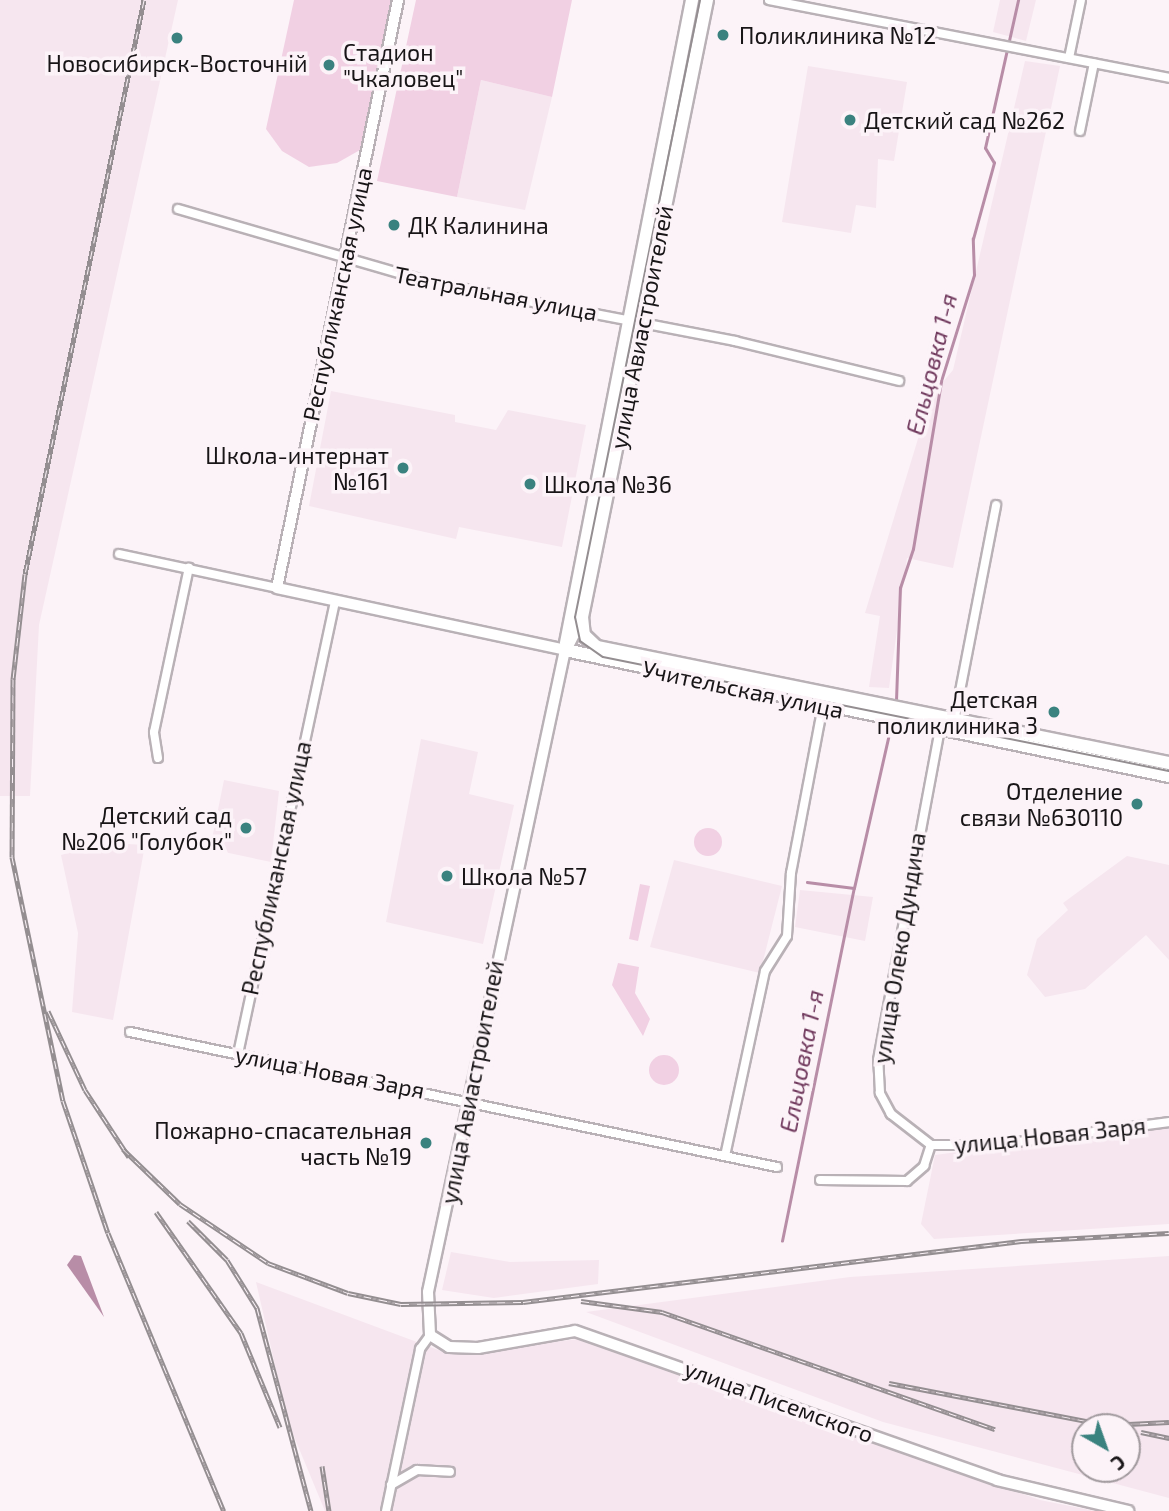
<!DOCTYPE html>
<html>
<head>
<meta charset="utf-8">
<style>
  body { margin:0 }
  #map { position:relative; width:1169px; height:1511px; overflow:hidden; background:#fcf3f8; font-family:"Exo 2",sans-serif }
  div>[style] { position:absolute }
  .built>* { inset:0; background:#f6e6ef }
  .green>* { inset:0; background:#f1d0e3 }
  .round { border-radius:50% }
  .water>* { inset:0; background:#b88da7 }
  .stream>* { height:2.5px; margin:-1.25px; padding:0 1.25px; transform-origin:1.25px; border-radius:1.25px; background:#b88da7 }
  .roads { filter:drop-shadow(2px 0 #b9b1b6) drop-shadow(-2px 0 #b9b1b6) drop-shadow(0 2px #b9b1b6) drop-shadow(0 -2px #b9b1b6) }
  .minor>* { height:8px; margin:-4px; padding:0 4px; transform-origin:4px; border-radius:4px; background:#fff }
  .tertiary>* { height:10px; margin:-5px; padding:0 5px; transform-origin:5px; border-radius:5px; background:#fff }
  .secondary>* { height:12px; margin:-6px; padding:0 6px; transform-origin:6px; border-radius:6px; background:#fff }
  .tram>* { height:2px; margin:-1px; padding:0 1px; transform-origin:1px; border-radius:1px; background:#948e91 }
  .rail>* { height:5px; margin-top:-2.5px; transform-origin:0; background:repeating-linear-gradient(90deg,#fcf3f8 0 8px,#948e91 0 16px); box-sizing:border-box; border-block:2px solid #948e91 }
  .dots>* { width:19px; height:19px; translate:-50% -50%; box-sizing:border-box; border:4px solid #fcf3f8; border-radius:50% }
  span { translate:-50% -50%; white-space:nowrap; text-align:center; line-height:1.15; -webkit-text-stroke:7px #fcf3f8; paint-order:stroke }
  .poi-label { font-size:23px; color:#181517 }
  .left { translate:0 -50%; text-align:left }
  .right { translate:-100% -50%; text-align:right }
  .street-label { font-size:23px; color:#181517 }
  .water-label { font-size:24px; color:#70395d; font-style:italic }
  .north { position:absolute; left:1071px; top:1413px; width:70px; height:70px; box-sizing:border-box; background:#fcf3f8; border:2px solid #a19a9e; border-radius:50%; rotate:140deg; font-size:19px; font-weight:700; line-height:28px; text-align:center; color:#181517 }
  .north::after { content:''; display:block; margin:auto; width:24px; height:32px; background:#3a827f; clip-path:polygon(50% 0,100% 100%,50% 72%,0 100%) }
</style>
</head>
<body>
<div id="map">
  <div class="built">
    <div style="clip-path:polygon(0 0,178px 0,39px 625px,30px 796px,0 796px)"></div>
    <div style="clip-path:polygon(1000px 0,1036px 0,1026px 41px,993px 32px)"></div>
    <div style="clip-path:polygon(1025px 61px,1060px 66px,953px 568px,907px 558px,889px 688px,869px 687px,880px 616px,865px 613px,931px 396px,953px 370px)"></div>
    <div style="clip-path:polygon(808px 66px,907px 82px,894px 161px,878px 159px,876px 208px,856px 205px,851px 233px,782px 222px)"></div>
    <div style="clip-path:polygon(481px 80px,552px 97px,525px 210px,457px 197px)"></div>
    <div style="clip-path:polygon(331px 391px,455px 415px,455px 422px,496px 430px,508px 410px,586px 425px,562px 547px,459px 527px,456px 539px,309px 506px)"></div>
    <div style="clip-path:polygon(421px 739px,478px 752px,469px 794px,514px 805px,483px 944px,386px 922px)"></div>
    <div style="clip-path:polygon(224px 780px,279px 791px,271px 862px,210px 849px)"></div>
    <div style="clip-path:polygon(76px 841px,145px 845px,113px 1020px,72px 1012px,78px 933px,61px 855px,76px 851px)"></div>
    <div style="clip-path:polygon(1127px 856px,1169px 865px,1169px 960px,1146px 935px,1085px 989px,1045px 997px,1027px 975px,1037px 939px,1068px 910px,1063px 903px)"></div>
    <div style="clip-path:polygon(674px 860px,782px 886px,760px 973px,650px 947px)"></div>
    <div style="clip-path:polygon(800px 890px,873px 897px,865px 941px,795px 927px)"></div>
    <div style="clip-path:polygon(1169px 1124px,1169px 1224px,934px 1239px,921px 1224px,935px 1155px)"></div>
    <div style="clip-path:polygon(451px 1252px,510px 1262px,599px 1260px,598px 1284px,494px 1298px,442px 1290px)"></div>
    <div style="clip-path:polygon(evenodd,1169px 1256px,1169px 1498px,883px 1422px,586px 1312px,850px 1277px,1169px 1256px,1127px 1427px,1127px 1469px,1085px 1469px,1085px 1427px,1127px 1427px)"></div>
    <div style="clip-path:polygon(256px 1282px,449px 1354px,579px 1339px,1040px 1500px,1095px 1511px,325px 1511px,288px 1422px)"></div>
  </div>
  <div class="green">
    <div style="clip-path:polygon(294px 0,391px 0,360px 150px,337px 163px,309px 167px,282px 151px,266px 129px)"></div>
    <div style="clip-path:polygon(416px 0,572px 0,552px 97px,481px 80px,457px 197px,377px 181px)"></div>
    <div class="round" style="left:694px;top:828px;width:28px;height:28px"></div>
    <div style="clip-path:polygon(640px 884px,650px 886px,638px 941px,629px 939px)"></div>
    <div style="clip-path:polygon(618px 963px,639px 967px,635px 993px,650px 1019px,643px 1036px,612px 985px)"></div>
    <div class="round" style="left:649px;top:1055px;width:30px;height:30px"></div>
  </div>
  <div class="water">
    <div style="clip-path:polygon(74px 1255px,81px 1256px,104px 1317px,67px 1265px)"></div>
  </div>
  <div class="stream">
    <div style="left:896px;top:701px;width:113px;rotate:-88deg"></div>
    <div style="left:900px;top:588px;width:41px;rotate:-71.6deg"></div>
    <div style="left:913px;top:549px;width:170px;rotate:-80.5deg"></div>
    <div style="left:941px;top:381px;width:111px;rotate:-72.7deg"></div>
    <div style="left:974px;top:275px;width:36px;rotate:-92deg"></div>
    <div style="left:973px;top:239px;width:79px;rotate:-74.6deg"></div>
    <div style="left:994px;top:163px;width:17px;rotate:-121deg"></div>
    <div style="left:985px;top:148px;width:152px;rotate:-77.4deg"></div>
    <div style="left:807px;top:882px;width:47px;rotate:7.3deg"></div>
    <div style="left:854px;top:888px;width:154px;rotate:-77.2deg"></div>
    <div style="left:782px;top:1241px;width:360px;rotate:-78.5deg"></div>
  </div>
  <div class="roads">
    <div class="minor">
      <div style="left:769px;top:0;width:408px;rotate:11deg"></div>
      <div style="left:1069px;top:58px;width:59px;rotate:-78.3deg"></div>
      <div style="left:1080px;top:131px;width:69px;rotate:-78.4deg"></div>
      <div style="left:178px;top:209px;width:261px;rotate:16.2deg"></div>
      <div style="left:429px;top:282px;width:312px;rotate:10.9deg"></div>
      <div style="left:735px;top:341px;width:169px;rotate:13.7deg"></div>
      <div style="left:119px;top:554px;width:162px;rotate:12.1deg"></div>
      <div style="left:954px;top:722px;width:221px;rotate:-79deg"></div>
      <div style="left:158px;top:758px;width:26px;rotate:-99deg"></div>
      <div style="left:154px;top:732px;width:168px;rotate:-78deg"></div>
      <div style="left:130px;top:1032px;width:661px;rotate:11.79deg"></div>
      <div style="left:238px;top:1054px;width:463px;rotate:-77.9deg"></div>
      <div style="left:931px;top:1145px;width:51px;rotate:-142.2deg"></div>
      <div style="left:891px;top:1114px;width:24px;rotate:-118deg"></div>
      <div style="left:880px;top:1093px;width:33px;rotate:-93deg"></div>
      <div style="left:878px;top:1060px;width:336px;rotate:-79.4deg"></div>
      <div style="left:931px;top:1145px;width:64px"></div>
      <div style="left:995px;top:1145px;width:176px;rotate:-7.5deg"></div>
      <div style="left:725px;top:1156px;width:189px;rotate:-77.8deg"></div>
      <div style="left:765px;top:971px;width:41px;rotate:-57.8deg"></div>
      <div style="left:787px;top:936px;width:63px;rotate:-86.4deg"></div>
      <div style="left:791px;top:873px;width:170px;rotate:-79.2deg"></div>
      <div style="left:820px;top:1180px;width:87px;rotate:0.7deg"></div>
      <div style="left:907px;top:1181px;width:23px;rotate:-41deg"></div>
      <div style="left:924px;top:1166px;width:22px;rotate:-72deg"></div>
      <div style="left:391px;top:1485px;width:30px;rotate:-30deg"></div>
      <div style="left:417px;top:1470px;width:33px;rotate:3deg"></div>
      <div style="left:386px;top:1511px;width:166px;rotate:-78.1deg"></div>
      <div style="left:420px;top:1349px;width:17px;rotate:-54deg"></div>
    </div>
    <div class="tertiary">
      <div style="left:398px;top:0;width:600px;rotate:101.63deg"></div>
      <div style="left:277px;top:588px;width:295px;rotate:12.1deg"></div>
      <div style="left:565px;top:650px;width:656px;rotate:102.05deg"></div>
      <div style="left:428px;top:1292px;width:43px;rotate:87.3deg"></div>
      <div style="left:430px;top:1335px;width:22px;rotate:32deg"></div>
      <div style="left:449px;top:1347px;width:29px;rotate:2deg"></div>
      <div style="left:478px;top:1348px;width:98px;rotate:-9.9deg"></div>
      <div style="left:575px;top:1331px;width:448px;rotate:19.4deg"></div>
      <div style="left:997px;top:1480px;width:135px;rotate:13.3deg"></div>
    </div>
    <div class="secondary">
      <div style="left:582px;top:617px;width:18px;rotate:84deg"></div>
      <div style="left:584px;top:635px;width:18px;rotate:43deg"></div>
      <div style="left:597px;top:647px;width:584px;rotate:11.46deg"></div>
      <div style="left:566px;top:643px;width:655px;rotate:-78.91deg"></div>
      <div style="left:565px;top:650px;width:37px;rotate:-63deg"></div>
      <div style="left:582px;top:617px;width:630px;rotate:-78.55deg"></div>
      <div style="left:565px;top:650px;width:617px;rotate:11.78deg"></div>
    </div>
  </div>
  <div class="tram">
    <div style="left:700px;top:0;width:630px;rotate:101.45deg"></div>
    <div style="left:575px;top:617px;width:25px;rotate:78deg"></div>
    <div style="left:580px;top:641px;width:28px;rotate:35deg"></div>
    <div style="left:603px;top:657px;width:577px;rotate:11.39deg"></div>
  </div>
  <div class="rail">
    <div style="left:144px;top:0;width:586px;rotate:101.71deg"></div>
    <div style="left:25px;top:574px;width:106px;rotate:96.5deg"></div>
    <div style="left:13px;top:679px;width:178px;rotate:90.3deg"></div>
    <div style="left:12px;top:857px;width:249px;rotate:78.2deg"></div>
    <div style="left:63px;top:1101px;width:139px;rotate:71.2deg"></div>
    <div style="left:108px;top:1233px;width:301px;rotate:67.4deg"></div>
    <div style="left:48px;top:1011px;width:87px;rotate:64.9deg"></div>
    <div style="left:85px;top:1090px;width:80px;rotate:56.7deg"></div>
    <div style="left:123px;top:1149px;width:79px;rotate:44deg"></div>
    <div style="left:180px;top:1204px;width:106px;rotate:33.8deg"></div>
    <div style="left:268px;top:1263px;width:85px;rotate:20.6deg"></div>
    <div style="left:348px;top:1293px;width:54px;rotate:11.7deg"></div>
    <div style="left:401px;top:1304px;width:122px;rotate:-0.9deg"></div>
    <div style="left:523px;top:1302px;width:502px;rotate:-6.98deg"></div>
    <div style="left:1021px;top:1241px;width:148px;rotate:-3.1deg"></div>
    <div style="left:156px;top:1212px;width:148px;rotate:54.9deg"></div>
    <div style="left:241px;top:1333px;width:102px;rotate:67.5deg"></div>
    <div style="left:188px;top:1221px;width:55px;rotate:45deg"></div>
    <div style="left:227px;top:1260px;width:57px;rotate:58deg"></div>
    <div style="left:257px;top:1308px;width:210px;rotate:75.1deg"></div>
    <div style="left:581px;top:1301px;width:82px;rotate:7.7deg"></div>
    <div style="left:662px;top:1312px;width:353px;rotate:19.4deg"></div>
    <div style="left:889px;top:1383px;width:232px;rotate:10.9deg"></div>
    <div style="left:1108px;top:1425px;width:61px;rotate:-2.8deg"></div>
    <div style="left:1141px;top:1432px;width:29px;rotate:12deg"></div>
    <div style="left:322px;top:1466px;width:46px;rotate:81.2deg"></div>
  </div>
  <div class="dots">
    <div style="left:723px;top:35px;background:#3a827f"></div>
    <div style="left:177px;top:38px;background:#3a827f"></div>
    <div style="left:329px;top:65px;background:#3a827f"></div>
    <div style="left:850px;top:120px;background:#3a827f"></div>
    <div style="left:394px;top:225px;background:#3a827f"></div>
    <div style="left:403px;top:468px;background:#3a827f"></div>
    <div style="left:530px;top:484px;background:#3a827f"></div>
    <div style="left:1054px;top:712px;background:#3a827f"></div>
    <div style="left:1137px;top:804px;background:#3a827f"></div>
    <div style="left:246px;top:828px;background:#3a827f"></div>
    <div style="left:447px;top:876px;background:#3a827f"></div>
    <div style="left:426px;top:1143px;background:#3a827f"></div>
  </div>
  <div class="poi-label">
    <span class="left" style="left:739px;top:35px">Поликлиника №12</span>
    <span class="left" style="left:343px;top:65px">Стадион<br>"Чкаловец"</span>
    <span style="left:177px;top:63px">Новосибирск-Восточній</span>
    <span class="left" style="left:864px;top:120px">Детский сад №262</span>
    <span class="left" style="left:408px;top:225px">ДК Калинина</span>
    <span class="right" style="left:389px;top:468px">Школа-интернат<br>№161</span>
    <span class="left" style="left:544px;top:484px">Школа №36</span>
    <span class="right" style="left:1038px;top:712px">Детская<br>поликлиника 3</span>
    <span class="right" style="left:1123px;top:804px">Отделение<br>связи №630110</span>
    <span class="right" style="left:232px;top:828px">Детский сад<br>№206 "Голубок"</span>
    <span class="left" style="left:461px;top:876px">Школа №57</span>
    <span class="right" style="left:412px;top:1143px">Пожарно-спасательная<br>часть №19</span>
  </div>
  <div class="street-label">
    <span style="left:496px;top:293px;rotate:11deg">Театральная улица</span>
    <span style="left:337px;top:294px;rotate:-78deg">Республиканская улица</span>
    <span style="left:641px;top:327px;rotate:-79deg">улица Авиастроителей</span>
    <span style="left:743px;top:689px;rotate:12deg">Учительская улица</span>
    <span style="left:276px;top:868px;rotate:-78deg">Республиканская улица</span>
    <span style="left:899px;top:948px;rotate:-81deg">улица Олеко Дундича</span>
    <span style="left:330px;top:1072px;rotate:11deg">улица Новая Заря</span>
    <span style="left:472px;top:1082px;rotate:-79deg">улица Авиастроителей</span>
    <span style="left:1050px;top:1135px;rotate:-6deg">улица Новая Заря</span>
    <span style="left:779px;top:1401px;rotate:20deg">улица Писемского</span>
  </div>
  <div class="water-label">
    <span style="left:931px;top:364px;rotate:-76deg">Ельцовка 1-я</span>
    <span style="left:801px;top:1061px;rotate:-79deg">Ельцовка 1-я</span>
  </div>
  <div class="north">С</div>
</div>
</body>
</html>
